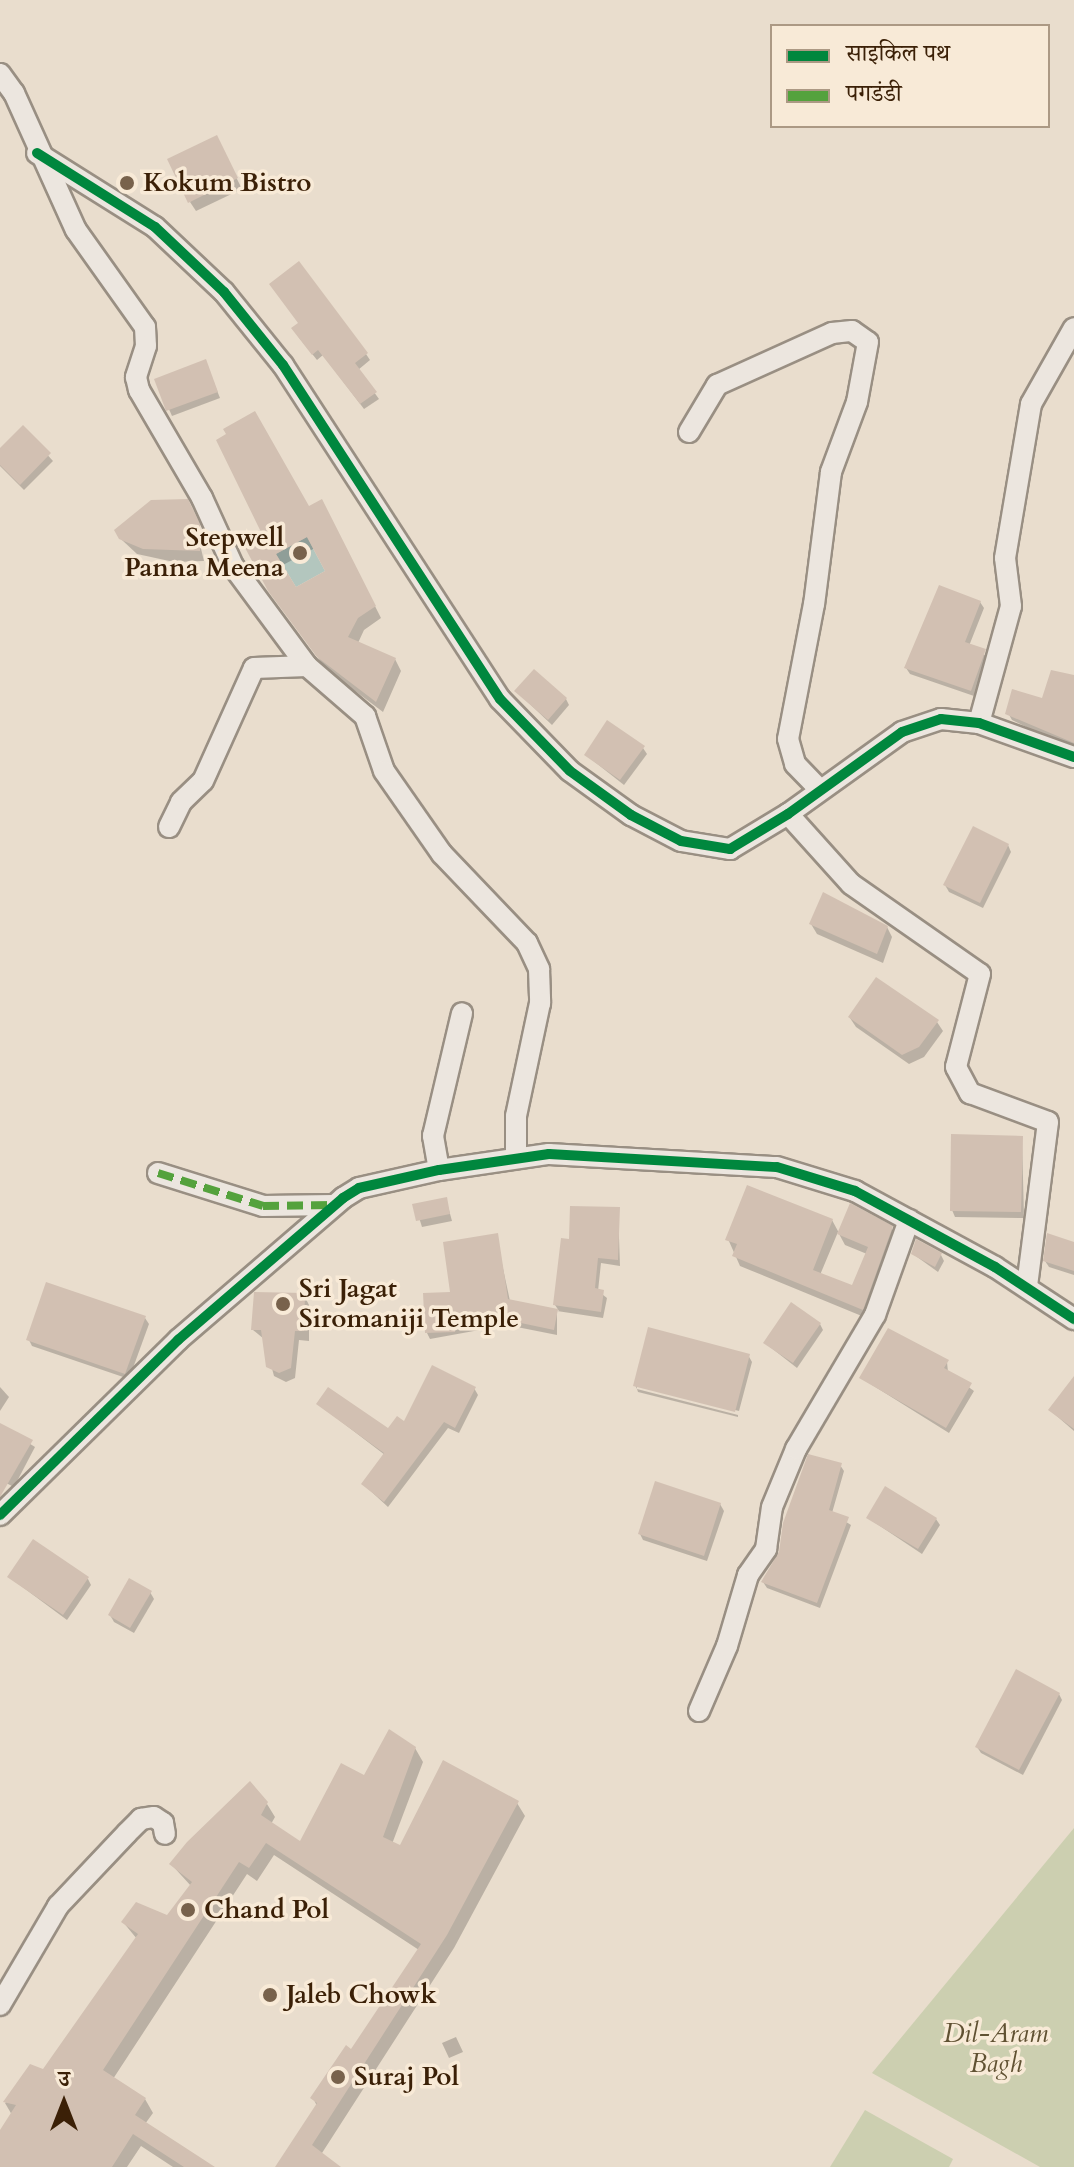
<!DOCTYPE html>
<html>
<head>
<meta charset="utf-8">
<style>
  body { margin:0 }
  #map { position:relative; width:1074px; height:2167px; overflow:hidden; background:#e9ddcd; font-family:Cardo,"Noto Serif Devanagari",serif }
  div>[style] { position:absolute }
  .green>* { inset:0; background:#cccfb0 }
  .water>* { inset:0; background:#b3c6be }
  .shadow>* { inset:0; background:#0003 }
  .building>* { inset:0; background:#d2c0b2 }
  .roads { filter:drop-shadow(2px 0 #998f83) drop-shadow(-2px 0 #998f83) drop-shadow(0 2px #998f83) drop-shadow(0 -2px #998f83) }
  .minor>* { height:20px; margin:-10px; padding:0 10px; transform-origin:10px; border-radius:10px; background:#ece6df }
  .quiet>* { height:8px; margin-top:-4px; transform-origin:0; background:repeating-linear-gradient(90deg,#54a23d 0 16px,transparent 0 24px) }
  .cycleway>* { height:10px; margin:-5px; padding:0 5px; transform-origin:5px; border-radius:5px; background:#00873e }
  .dots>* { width:22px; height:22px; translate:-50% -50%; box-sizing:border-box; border:4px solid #f8ead7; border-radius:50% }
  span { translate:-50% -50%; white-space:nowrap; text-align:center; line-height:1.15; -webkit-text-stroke:7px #f8ead7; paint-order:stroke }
  .poi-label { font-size:26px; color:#3b2007; font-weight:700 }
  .left { translate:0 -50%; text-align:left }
  .right { translate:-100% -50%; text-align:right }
  .park-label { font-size:26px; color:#605132; font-style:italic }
  .legend { position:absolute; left:770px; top:24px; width:280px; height:104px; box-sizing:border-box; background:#f8ead7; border:2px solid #ac9984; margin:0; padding:10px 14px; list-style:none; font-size:24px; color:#3b2007 }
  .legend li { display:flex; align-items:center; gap:16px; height:40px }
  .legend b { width:40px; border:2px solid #ac9984 }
  .north { position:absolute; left:24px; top:2063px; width:80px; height:80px; -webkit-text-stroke:6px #f8ead7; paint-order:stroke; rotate:0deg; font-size:22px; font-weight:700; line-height:32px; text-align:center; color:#3b2007 }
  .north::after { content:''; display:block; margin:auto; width:28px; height:36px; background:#3b2007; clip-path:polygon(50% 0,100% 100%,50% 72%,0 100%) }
</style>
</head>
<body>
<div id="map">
  <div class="green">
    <div style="clip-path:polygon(1074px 1828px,1074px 2167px,1040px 2167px,872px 2073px)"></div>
    <div style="clip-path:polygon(865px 2110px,953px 2159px,949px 2167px,830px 2167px)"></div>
  </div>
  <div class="water">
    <div style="clip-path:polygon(307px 537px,325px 571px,296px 587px,276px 554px)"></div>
  </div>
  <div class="shadow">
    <div style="clip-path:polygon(221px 147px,242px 189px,196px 211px,190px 202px)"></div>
    <div style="clip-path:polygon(297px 335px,366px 354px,370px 360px,358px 370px,379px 399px,364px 409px,323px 355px,317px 360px)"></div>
    <div style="clip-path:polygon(208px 368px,220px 398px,172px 416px,156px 380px)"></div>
    <div style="clip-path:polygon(23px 428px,53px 461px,24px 490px,0 466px,0 451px)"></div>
    <div style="clip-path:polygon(evenodd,309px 509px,328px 513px,381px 618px,364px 630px,358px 643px,395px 659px,401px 671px,383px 712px,326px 669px,270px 590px,264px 533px,309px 509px,315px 548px,328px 571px,295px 589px,281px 566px,315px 548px)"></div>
    <div style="clip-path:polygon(192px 512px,204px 561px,174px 562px,137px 554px,122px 540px)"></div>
    <div style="clip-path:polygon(980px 602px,984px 608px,969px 646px,988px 657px,974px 696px,910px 674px,906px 668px)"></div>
    <div style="clip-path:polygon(1074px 677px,1074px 750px,1012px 720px,1008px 713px,1044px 700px)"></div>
    <div style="clip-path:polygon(516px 691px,566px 699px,569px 705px,552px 725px)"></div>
    <div style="clip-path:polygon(643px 748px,647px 754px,624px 785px,586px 755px)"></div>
    <div style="clip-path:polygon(1008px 845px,1011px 852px,983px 908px,949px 892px,945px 885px)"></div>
    <div style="clip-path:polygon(811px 924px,887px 927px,892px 937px,883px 963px,817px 934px)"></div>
    <div style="clip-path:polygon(850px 1018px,937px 1022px,943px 1031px,924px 1057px,909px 1064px,856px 1027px)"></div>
    <div style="clip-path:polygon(1022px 1138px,1024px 1218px,955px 1217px,952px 1210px)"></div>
    <div style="clip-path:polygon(446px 1199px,452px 1221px,422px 1227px,415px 1205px)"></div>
    <div style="clip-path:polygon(618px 1209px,620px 1266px,601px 1263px,598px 1291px,607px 1298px,603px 1318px,557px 1311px,557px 1335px,507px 1325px,430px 1339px,427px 1333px,496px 1236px,510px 1301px,559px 1311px,555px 1305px,571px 1242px)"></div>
    <div style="clip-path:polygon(evenodd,832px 1220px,839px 1233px,891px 1228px,898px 1239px,869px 1319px,740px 1266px,728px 1239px,832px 1220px,838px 1232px,845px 1245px,867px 1254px,853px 1288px,820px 1275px,838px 1232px)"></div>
    <div style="clip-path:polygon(1074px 1244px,1074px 1275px,1049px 1267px,1045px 1261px)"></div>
    <div style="clip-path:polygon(913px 1254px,941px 1255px,944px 1261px,938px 1272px)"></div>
    <div style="clip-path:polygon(304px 1295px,309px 1305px,309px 1341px,299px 1340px,295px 1378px,286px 1382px,274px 1376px,264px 1339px,253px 1330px)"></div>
    <div style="clip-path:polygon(145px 1318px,149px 1324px,129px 1379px,32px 1346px,29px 1340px)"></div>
    <div style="clip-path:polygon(820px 1324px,823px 1330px,797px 1368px,765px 1343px)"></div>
    <div style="clip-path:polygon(649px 1330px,748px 1355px,752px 1362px,739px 1411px,637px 1385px,637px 1389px,635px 1385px)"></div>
    <div style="clip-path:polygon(947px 1362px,948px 1372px,974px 1391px,949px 1433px,861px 1378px)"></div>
    <div style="clip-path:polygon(1074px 1379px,1074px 1431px,1051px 1411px)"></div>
    <div style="clip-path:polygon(0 1387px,9px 1397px,0 1411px)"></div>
    <div style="clip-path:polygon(474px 1388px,478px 1395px,459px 1433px,448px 1428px,388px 1507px,363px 1484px,385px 1455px,318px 1404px,388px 1431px)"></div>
    <div style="clip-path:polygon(637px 1389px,738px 1415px,738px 1417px,638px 1392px)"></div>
    <div style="clip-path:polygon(0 1425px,35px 1447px,14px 1487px,0 1480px)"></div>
    <div style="clip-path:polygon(840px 1465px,844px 1471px,832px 1513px,851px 1525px,820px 1608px,767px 1588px,763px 1582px)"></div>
    <div style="clip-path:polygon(720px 1504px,724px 1511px,707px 1561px,643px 1540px,640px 1534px)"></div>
    <div style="clip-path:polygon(868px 1518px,936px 1519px,940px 1525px,922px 1554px)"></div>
    <div style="clip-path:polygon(9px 1577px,88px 1579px,91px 1585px,67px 1620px)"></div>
    <div style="clip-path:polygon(150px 1592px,154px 1599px,134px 1633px,114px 1622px,110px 1615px)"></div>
    <div style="clip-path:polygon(1059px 1694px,1062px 1700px,1023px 1775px,981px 1753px,977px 1747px)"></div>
    <div style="clip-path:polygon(415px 1748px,423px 1762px,392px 1844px,401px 1848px,517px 1803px,525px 1816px,454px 1948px,313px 2167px,290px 2167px,317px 2106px,313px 2098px,352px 2052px,419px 1950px,274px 1855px,257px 1881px,247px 1874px,113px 2079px,145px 2099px,153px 2113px,145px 2124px,211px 2167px,173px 2167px,141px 2146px,127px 2167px,0 2167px,0 2133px,12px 2115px,5px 2103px,43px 2071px,137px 1939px,123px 1922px,168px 1918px,191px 1886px,171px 1864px,267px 1804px,275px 1817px,271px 1824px,301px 1844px,365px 1778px)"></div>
    <div style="clip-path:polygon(456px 2037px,463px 2052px,449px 2058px,442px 2043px)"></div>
  </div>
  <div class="building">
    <div style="clip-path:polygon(217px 135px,238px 178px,188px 203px,167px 159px)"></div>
    <div style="clip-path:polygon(299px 261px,368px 353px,355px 363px,377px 392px,360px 404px,318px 350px,312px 355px,291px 328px,298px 323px,269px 284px)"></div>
    <div style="clip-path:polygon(206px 359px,218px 392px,166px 411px,154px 379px)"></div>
    <div style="clip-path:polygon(evenodd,255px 411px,309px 506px,322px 499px,376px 606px,358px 618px,348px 637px,396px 658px,376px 702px,317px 657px,268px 591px,242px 542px,261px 532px,216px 440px,226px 434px,223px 429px,255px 411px,307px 537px,325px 571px,296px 587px,276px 554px,307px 537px)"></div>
    <div style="clip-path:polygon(23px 425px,51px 453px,20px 485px,0 465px,0 448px)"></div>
    <div style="clip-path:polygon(188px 499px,200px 524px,200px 551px,143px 549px,119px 539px,114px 530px,151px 500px)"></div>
    <div style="clip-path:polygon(939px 585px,981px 601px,965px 642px,986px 649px,971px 691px,904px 668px)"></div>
    <div style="clip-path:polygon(534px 669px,567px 698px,548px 720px,514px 691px)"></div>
    <div style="clip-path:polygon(1051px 670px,1074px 675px,1074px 743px,1005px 714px,1012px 689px,1042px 698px)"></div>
    <div style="clip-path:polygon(607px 720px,645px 746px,620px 780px,584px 755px)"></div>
    <div style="clip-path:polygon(973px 826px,1009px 844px,980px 903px,943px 885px)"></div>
    <div style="clip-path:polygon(823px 892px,888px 926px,877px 954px,809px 924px)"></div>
    <div style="clip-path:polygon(876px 977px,939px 1020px,919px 1047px,902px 1055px,848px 1017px)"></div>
    <div style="clip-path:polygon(951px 1134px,1023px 1136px,1021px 1212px,950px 1211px)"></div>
    <div style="clip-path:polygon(747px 1185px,833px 1219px,813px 1270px,852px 1285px,868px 1247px,837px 1234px,850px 1203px,893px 1226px,863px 1310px,732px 1256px,737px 1244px,725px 1240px)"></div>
    <div style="clip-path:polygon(447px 1197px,450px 1214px,416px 1221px,412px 1204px)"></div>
    <div style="clip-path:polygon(570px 1206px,620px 1207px,618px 1260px,598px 1258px,595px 1288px,604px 1290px,601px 1312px,553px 1305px,561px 1238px,569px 1239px)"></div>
    <div style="clip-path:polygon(498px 1233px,508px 1299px,558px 1309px,554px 1330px,502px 1319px,455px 1327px,455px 1332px,425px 1333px,423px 1293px,450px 1292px,443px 1242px)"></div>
    <div style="clip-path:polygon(1047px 1233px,1074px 1242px,1074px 1271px,1043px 1261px)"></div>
    <div style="clip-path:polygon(916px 1239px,942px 1253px,935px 1267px,911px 1254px)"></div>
    <div style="clip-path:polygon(46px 1282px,146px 1316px,125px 1374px,26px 1340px)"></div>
    <div style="clip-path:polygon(254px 1292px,305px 1293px,304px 1331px,295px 1331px,291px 1368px,279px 1373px,266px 1367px,261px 1330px,251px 1330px)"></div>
    <div style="clip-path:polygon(791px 1302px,821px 1323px,793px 1363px,763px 1343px)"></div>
    <div style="clip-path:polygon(648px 1327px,750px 1354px,735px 1412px,633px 1386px)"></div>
    <div style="clip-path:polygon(888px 1328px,949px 1360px,944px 1368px,972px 1383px,946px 1428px,859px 1378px)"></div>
    <div style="clip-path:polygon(432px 1365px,476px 1387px,455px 1428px,444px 1422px,384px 1502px,361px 1484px,384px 1453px,316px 1404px,328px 1387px,388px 1428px,397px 1416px,404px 1421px)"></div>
    <div style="clip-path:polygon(1074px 1376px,1074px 1429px,1048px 1410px)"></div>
    <div style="clip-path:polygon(0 1423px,33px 1440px,0 1497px)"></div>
    <div style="clip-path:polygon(808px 1454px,842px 1463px,829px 1510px,849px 1517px,817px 1603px,761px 1582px,779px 1552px,783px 1523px)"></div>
    <div style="clip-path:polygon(655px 1481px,721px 1503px,704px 1556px,638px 1534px)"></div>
    <div style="clip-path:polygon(885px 1486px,937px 1518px,918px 1549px,866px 1518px)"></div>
    <div style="clip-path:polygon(33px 1539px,89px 1577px,63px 1615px,7px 1577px)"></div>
    <div style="clip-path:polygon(129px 1578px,152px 1591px,130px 1628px,108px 1615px)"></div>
    <div style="clip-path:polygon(1016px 1669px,1060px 1693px,1019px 1770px,975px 1747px)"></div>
    <div style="clip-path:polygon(389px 1729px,416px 1747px,383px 1837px,400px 1845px,443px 1760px,519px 1801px,447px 1935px,312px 2145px,341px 2167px,275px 2167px,317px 2103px,310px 2098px,346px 2045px,351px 2049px,421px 1944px,266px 1843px,249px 1868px,239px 1862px,103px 2070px,146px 2098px,135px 2115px,215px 2167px,184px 2167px,133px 2134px,112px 2167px,0 2167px,0 2130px,16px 2105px,3px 2102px,30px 2064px,43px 2069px,138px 1934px,121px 1922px,136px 1902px,167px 1915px,192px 1882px,169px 1864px,187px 1842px,250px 1781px,268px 1802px,261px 1815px,300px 1841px,341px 1763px,364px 1775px)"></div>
  </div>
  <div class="roads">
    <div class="minor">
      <div style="left:0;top:74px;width:24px;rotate:54deg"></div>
      <div style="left:14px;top:93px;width:150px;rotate:65.7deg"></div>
      <div style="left:76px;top:230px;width:119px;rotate:54.6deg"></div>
      <div style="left:145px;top:327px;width:19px;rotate:87deg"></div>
      <div style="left:146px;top:346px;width:33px;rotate:108deg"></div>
      <div style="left:136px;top:377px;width:13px;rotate:77deg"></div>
      <div style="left:139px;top:390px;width:125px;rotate:59.7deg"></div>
      <div style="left:202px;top:498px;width:75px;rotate:65.5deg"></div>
      <div style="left:233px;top:566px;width:124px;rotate:53.5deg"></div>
      <div style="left:307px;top:666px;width:77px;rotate:40.8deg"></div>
      <div style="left:365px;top:716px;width:58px;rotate:70.9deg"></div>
      <div style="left:384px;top:771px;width:101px;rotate:55.1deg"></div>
      <div style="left:442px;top:854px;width:123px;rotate:46.3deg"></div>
      <div style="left:527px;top:943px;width:29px;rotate:65deg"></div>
      <div style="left:539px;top:969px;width:34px;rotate:88deg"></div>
      <div style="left:540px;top:1003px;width:116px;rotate:102deg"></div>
      <div style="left:516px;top:1116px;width:42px;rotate:90deg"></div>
      <div style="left:37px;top:153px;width:139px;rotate:32.1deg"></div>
      <div style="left:155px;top:227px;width:95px;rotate:43.3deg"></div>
      <div style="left:224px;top:292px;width:94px;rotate:51.1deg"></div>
      <div style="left:283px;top:365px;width:398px;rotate:57deg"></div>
      <div style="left:500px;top:699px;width:100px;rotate:45.8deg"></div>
      <div style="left:570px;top:771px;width:75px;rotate:35.8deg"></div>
      <div style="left:631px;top:815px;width:56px;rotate:27.5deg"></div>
      <div style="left:681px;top:841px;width:50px;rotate:9.3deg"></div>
      <div style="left:730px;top:849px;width:68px;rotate:-31.1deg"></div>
      <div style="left:788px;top:814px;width:140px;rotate:-35.7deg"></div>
      <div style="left:902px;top:732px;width:41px;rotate:-18.4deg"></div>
      <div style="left:941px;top:719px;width:38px;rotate:6deg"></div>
      <div style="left:979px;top:723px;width:101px;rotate:19.7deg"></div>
      <div style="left:689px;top:432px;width:55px;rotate:-59.2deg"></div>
      <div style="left:717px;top:385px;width:126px;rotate:-24.3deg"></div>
      <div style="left:832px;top:333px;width:20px;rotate:-6deg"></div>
      <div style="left:852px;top:331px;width:19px;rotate:35deg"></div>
      <div style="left:868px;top:342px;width:61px;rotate:100.4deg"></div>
      <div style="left:857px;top:402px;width:75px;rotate:110.4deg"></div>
      <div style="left:831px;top:472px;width:133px;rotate:97.3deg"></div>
      <div style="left:814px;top:604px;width:137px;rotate:100.9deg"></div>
      <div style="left:788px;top:739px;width:26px;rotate:74deg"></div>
      <div style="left:795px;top:764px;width:35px;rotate:46deg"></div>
      <div style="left:979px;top:723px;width:121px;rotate:-74.7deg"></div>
      <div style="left:1011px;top:606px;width:48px;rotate:-97.1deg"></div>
      <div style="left:1005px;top:558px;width:156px;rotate:-80.4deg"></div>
      <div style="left:1031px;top:404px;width:87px;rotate:-60.5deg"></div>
      <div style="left:788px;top:814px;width:94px;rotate:48deg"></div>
      <div style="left:851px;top:884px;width:157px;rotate:34.9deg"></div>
      <div style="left:980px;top:974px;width:96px;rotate:104.5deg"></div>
      <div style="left:956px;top:1067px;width:30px;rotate:62deg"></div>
      <div style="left:970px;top:1093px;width:83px;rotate:20.4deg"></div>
      <div style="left:1048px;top:1122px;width:166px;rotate:97.3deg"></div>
      <div style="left:169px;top:827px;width:28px;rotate:-64deg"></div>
      <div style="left:181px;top:802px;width:30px;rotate:-44deg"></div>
      <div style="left:203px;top:781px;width:124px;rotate:-65.7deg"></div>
      <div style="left:254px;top:668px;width:53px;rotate:-2.2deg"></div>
      <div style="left:439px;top:1170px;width:35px;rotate:-100deg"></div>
      <div style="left:433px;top:1136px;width:126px;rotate:-76.7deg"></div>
      <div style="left:158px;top:1173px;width:110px;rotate:17.4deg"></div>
      <div style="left:263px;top:1206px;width:71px;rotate:-0.8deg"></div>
      <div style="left:0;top:1515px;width:250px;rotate:-44.5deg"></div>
      <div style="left:178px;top:1340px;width:218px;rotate:-40.7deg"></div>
      <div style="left:343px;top:1198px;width:19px;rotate:-32deg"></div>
      <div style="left:359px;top:1188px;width:82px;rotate:-12.7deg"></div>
      <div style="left:439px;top:1170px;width:111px;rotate:-8.3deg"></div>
      <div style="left:549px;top:1154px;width:228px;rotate:3.3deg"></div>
      <div style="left:777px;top:1167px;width:82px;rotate:17.1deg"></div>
      <div style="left:855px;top:1191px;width:159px;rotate:28.5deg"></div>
      <div style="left:995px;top:1267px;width:95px;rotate:33.4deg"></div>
      <div style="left:699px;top:1711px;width:71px;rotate:-66.7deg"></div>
      <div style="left:727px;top:1646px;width:74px;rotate:-73.5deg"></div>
      <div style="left:748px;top:1575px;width:32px;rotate:-55deg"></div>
      <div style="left:766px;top:1549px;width:42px;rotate:-81.9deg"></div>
      <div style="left:772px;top:1507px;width:63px;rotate:-67.5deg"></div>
      <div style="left:796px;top:1449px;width:156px;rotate:-59.5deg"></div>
      <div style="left:875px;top:1315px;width:101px;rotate:-70.3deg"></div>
      <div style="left:0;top:2005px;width:115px;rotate:-59.6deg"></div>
      <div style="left:58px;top:1906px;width:100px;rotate:-46.6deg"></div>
      <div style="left:127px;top:1833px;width:20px;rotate:-45deg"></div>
      <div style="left:141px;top:1819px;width:13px;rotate:-9deg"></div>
      <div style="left:154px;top:1817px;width:11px;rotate:34deg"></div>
      <div style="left:163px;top:1823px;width:11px;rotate:80deg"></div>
    </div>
  </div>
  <div class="quiet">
    <div style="left:158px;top:1173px;width:110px;rotate:17.4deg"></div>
    <div style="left:263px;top:1206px;width:70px;rotate:-0.8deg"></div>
  </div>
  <div class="cycleway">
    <div style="left:37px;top:153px;width:139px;rotate:32.1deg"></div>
    <div style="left:155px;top:227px;width:95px;rotate:43.3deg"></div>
    <div style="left:224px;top:292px;width:94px;rotate:51.1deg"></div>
    <div style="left:283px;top:365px;width:398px;rotate:57deg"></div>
    <div style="left:500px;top:699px;width:100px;rotate:45.8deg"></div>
    <div style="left:570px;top:771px;width:75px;rotate:35.8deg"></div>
    <div style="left:631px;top:815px;width:56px;rotate:27.5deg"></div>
    <div style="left:681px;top:841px;width:50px;rotate:9.3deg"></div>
    <div style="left:730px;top:849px;width:68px;rotate:-31.1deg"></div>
    <div style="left:788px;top:814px;width:140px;rotate:-35.7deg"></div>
    <div style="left:902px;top:732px;width:41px;rotate:-18.4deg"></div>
    <div style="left:941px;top:719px;width:38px;rotate:6deg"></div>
    <div style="left:979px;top:723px;width:101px;rotate:19.7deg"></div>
    <div style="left:0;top:1515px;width:250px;rotate:-44.5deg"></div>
    <div style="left:178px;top:1340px;width:218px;rotate:-40.7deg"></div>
    <div style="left:343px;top:1198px;width:19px;rotate:-32deg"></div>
    <div style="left:359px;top:1188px;width:82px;rotate:-12.7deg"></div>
    <div style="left:439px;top:1170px;width:111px;rotate:-8.3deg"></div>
    <div style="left:549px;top:1154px;width:228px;rotate:3.3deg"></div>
    <div style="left:777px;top:1167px;width:82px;rotate:17.1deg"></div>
    <div style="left:855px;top:1191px;width:159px;rotate:28.5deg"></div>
    <div style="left:995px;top:1267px;width:95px;rotate:33.4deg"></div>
  </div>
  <div class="dots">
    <div style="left:127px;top:183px;background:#78624c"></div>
    <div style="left:300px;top:553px;background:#78624c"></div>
    <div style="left:283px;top:1304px;background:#78624c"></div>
    <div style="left:188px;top:1910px;background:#78624c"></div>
    <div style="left:270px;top:1995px;background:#78624c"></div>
    <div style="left:338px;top:2077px;background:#78624c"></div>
  </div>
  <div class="poi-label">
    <span class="left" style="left:143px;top:183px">Kokum Bistro</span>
    <span class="right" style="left:284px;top:553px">Stepwell<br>Panna Meena</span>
    <span class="left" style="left:299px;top:1304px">Sri Jagat<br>Siromaniji Temple</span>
    <span class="left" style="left:204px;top:1910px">Chand Pol</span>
    <span class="left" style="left:286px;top:1995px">Jaleb Chowk</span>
    <span class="left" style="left:354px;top:2077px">Suraj Pol</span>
  </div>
  <div class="park-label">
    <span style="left:996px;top:2049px">Dil-Aram<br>Bagh</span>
  </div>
  <ul class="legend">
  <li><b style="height:10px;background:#00873e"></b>साइकिल पथ</li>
  <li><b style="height:10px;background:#54a23d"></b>पगडंडी</li>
  </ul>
  <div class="north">उ</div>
</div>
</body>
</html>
